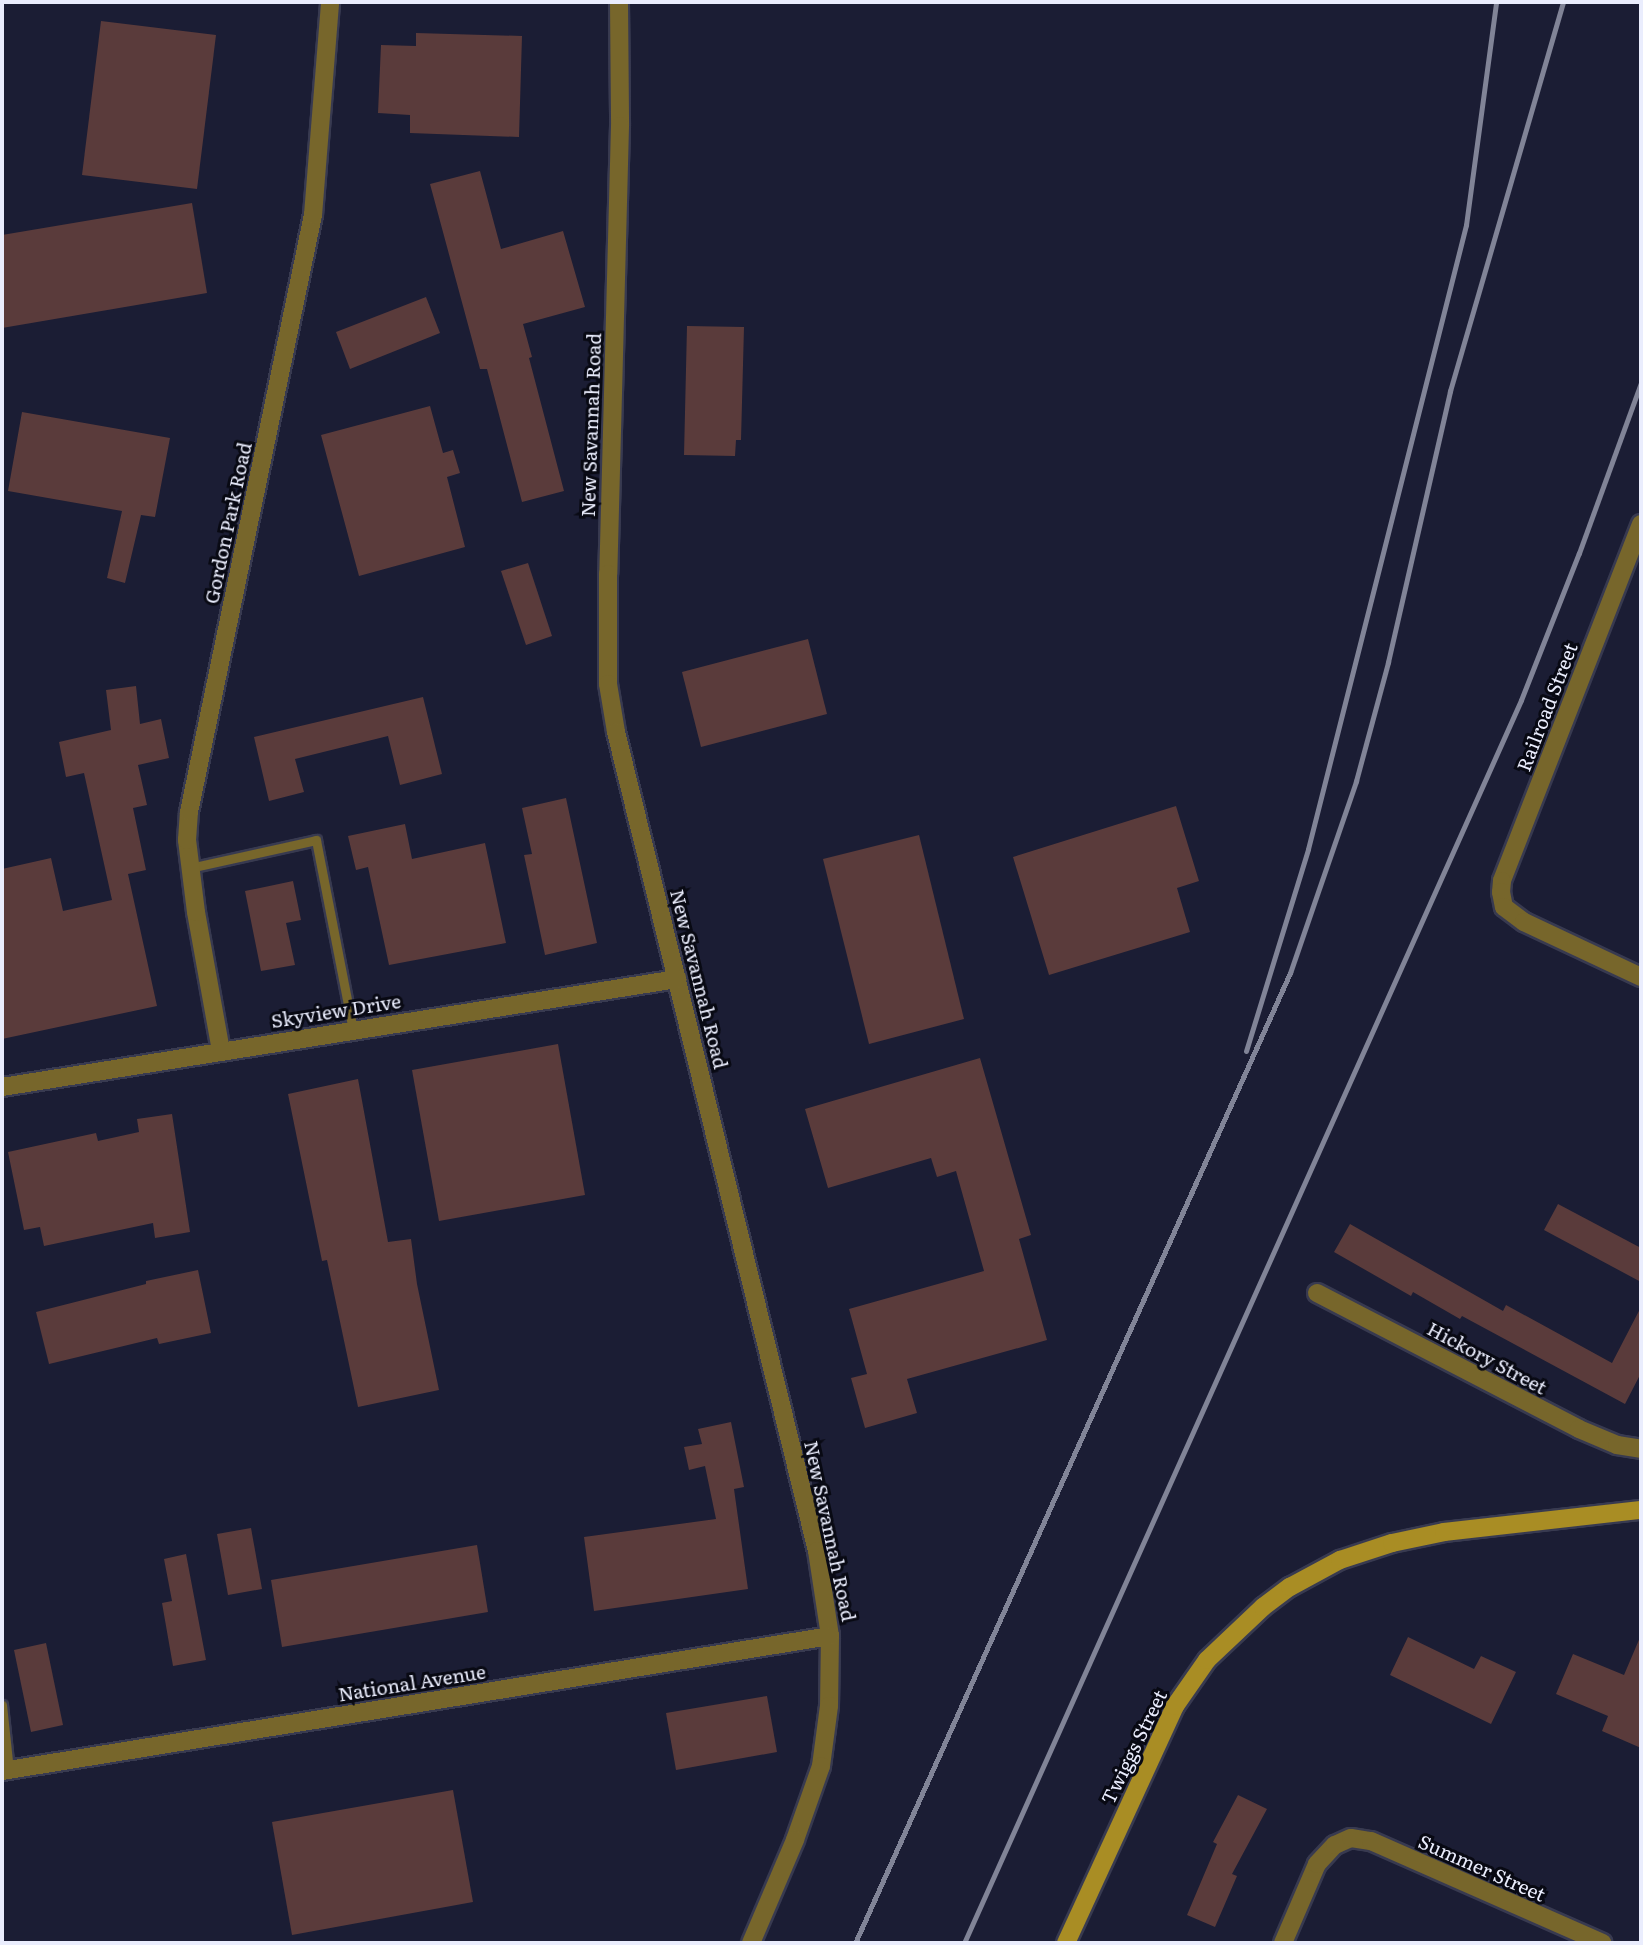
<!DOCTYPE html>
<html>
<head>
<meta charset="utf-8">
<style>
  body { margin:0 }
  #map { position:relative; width:1643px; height:1945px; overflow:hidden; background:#1b1d34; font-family:Literata,serif }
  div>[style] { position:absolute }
  .building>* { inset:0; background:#5a3b3b }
  .roads { filter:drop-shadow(2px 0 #383a50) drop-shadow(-2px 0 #383a50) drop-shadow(0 2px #383a50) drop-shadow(0 -2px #383a50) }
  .lane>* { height:9px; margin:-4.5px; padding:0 4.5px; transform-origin:4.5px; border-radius:4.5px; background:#77662b }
  .street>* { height:18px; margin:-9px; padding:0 9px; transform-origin:9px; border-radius:9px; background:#77662b }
  .secondary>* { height:18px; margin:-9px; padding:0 9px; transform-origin:9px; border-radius:9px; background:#a98d24 }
  .rail>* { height:5px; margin:-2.5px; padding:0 2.5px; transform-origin:2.5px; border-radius:2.5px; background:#818497 }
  span { translate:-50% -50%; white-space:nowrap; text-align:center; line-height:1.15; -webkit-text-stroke:6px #080913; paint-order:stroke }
  .street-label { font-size:19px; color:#eaedfd }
  .frame { position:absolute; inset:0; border:4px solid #eaedfd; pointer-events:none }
</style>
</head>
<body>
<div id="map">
  <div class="building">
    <div style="clip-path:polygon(101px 21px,216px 35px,197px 189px,82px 175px)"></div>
    <div style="clip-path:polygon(416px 33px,522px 36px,519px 137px,410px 133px,410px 115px,378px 113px,381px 45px,416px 46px)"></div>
    <div style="clip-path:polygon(480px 171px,501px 249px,563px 231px,585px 307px,523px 324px,532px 357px,529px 358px,564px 491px,522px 502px,487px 369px,480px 369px,430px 184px)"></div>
    <div style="clip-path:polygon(192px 203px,207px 293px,2px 328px,2px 235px)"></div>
    <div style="clip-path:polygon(426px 297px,440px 333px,350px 369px,336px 332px)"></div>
    <div style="clip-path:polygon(687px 326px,744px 327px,741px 440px,736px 440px,735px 456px,684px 455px)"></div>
    <div style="clip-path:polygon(430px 406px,443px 453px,453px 450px,460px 473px,447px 477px,465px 547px,359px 576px,321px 435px)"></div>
    <div style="clip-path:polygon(22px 412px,170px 438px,155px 517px,141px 515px,125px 583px,107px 578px,122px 511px,8px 491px)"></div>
    <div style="clip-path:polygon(528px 563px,552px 636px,526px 645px,501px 571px)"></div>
    <div style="clip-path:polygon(808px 639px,827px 714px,701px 747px,682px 672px)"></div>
    <div style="clip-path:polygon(136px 686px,140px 724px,161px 719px,169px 758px,138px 765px,147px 805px,133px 808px,146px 870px,128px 874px,157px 1006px,2px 1039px,2px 869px,51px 858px,63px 911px,112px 900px,84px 773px,66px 777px,59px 742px,111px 730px,106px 690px)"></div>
    <div style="clip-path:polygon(423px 697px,442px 774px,400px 785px,388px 736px,295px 759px,304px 792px,269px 801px,254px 737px)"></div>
    <div style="clip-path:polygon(566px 798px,597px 943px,545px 955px,524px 855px,532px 854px,522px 808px)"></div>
    <div style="clip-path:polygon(1176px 806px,1199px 881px,1177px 888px,1190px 932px,1049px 975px,1013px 857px)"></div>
    <div style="clip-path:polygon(405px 824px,412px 859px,485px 843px,506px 943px,389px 965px,368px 867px,356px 870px,348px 836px)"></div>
    <div style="clip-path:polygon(919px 835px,964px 1019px,869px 1044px,823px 859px)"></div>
    <div style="clip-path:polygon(293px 881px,301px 920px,286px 923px,295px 965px,261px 971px,245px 891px)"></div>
    <div style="clip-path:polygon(558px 1044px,585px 1195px,439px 1221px,412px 1070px)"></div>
    <div style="clip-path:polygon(980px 1058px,1031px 1235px,1019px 1239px,1047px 1340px,907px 1379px,917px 1413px,865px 1428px,851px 1378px,867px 1374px,849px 1309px,984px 1271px,956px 1171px,937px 1177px,931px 1158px,828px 1188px,805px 1109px)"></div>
    <div style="clip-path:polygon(358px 1079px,388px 1242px,411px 1239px,417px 1284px,439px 1390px,358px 1407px,327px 1260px,322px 1261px,288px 1094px)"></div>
    <div style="clip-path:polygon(172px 1114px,190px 1232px,155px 1238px,153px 1223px,44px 1246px,40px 1227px,24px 1230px,8px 1152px,96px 1133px,98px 1141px,139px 1132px,137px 1119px)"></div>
    <div style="clip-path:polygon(1558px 1204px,1641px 1248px,1641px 1282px,1544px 1230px)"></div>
    <div style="clip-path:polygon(1350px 1224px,1503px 1311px,1506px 1305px,1612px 1363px,1641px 1307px,1641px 1373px,1625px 1404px,1462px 1316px,1460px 1319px,1413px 1292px,1411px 1296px,1334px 1252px)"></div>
    <div style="clip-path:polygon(198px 1270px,211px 1333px,159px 1344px,157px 1338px,49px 1364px,36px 1312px,146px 1284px,146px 1281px)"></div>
    <div style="clip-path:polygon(731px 1422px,744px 1487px,734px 1489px,748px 1589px,594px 1611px,584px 1537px,716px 1519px,705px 1466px,689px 1470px,684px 1447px,702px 1444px,698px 1429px)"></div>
    <div style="clip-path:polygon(251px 1528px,262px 1589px,228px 1595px,217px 1534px)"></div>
    <div style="clip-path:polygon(477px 1545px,488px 1612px,282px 1647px,271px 1580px)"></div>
    <div style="clip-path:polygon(186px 1554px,206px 1660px,173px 1666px,162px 1603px,172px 1601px,164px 1559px)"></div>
    <div style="clip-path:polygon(1641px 1635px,1641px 1748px,1602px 1731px,1608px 1716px,1556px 1694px,1573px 1654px,1624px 1675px)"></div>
    <div style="clip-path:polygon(1408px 1637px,1474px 1669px,1481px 1656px,1516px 1672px,1491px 1724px,1390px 1675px)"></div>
    <div style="clip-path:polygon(46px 1643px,63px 1725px,31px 1732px,14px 1650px)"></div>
    <div style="clip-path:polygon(767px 1696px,777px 1752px,676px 1770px,666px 1713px)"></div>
    <div style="clip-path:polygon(453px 1790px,473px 1902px,292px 1935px,272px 1822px)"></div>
    <div style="clip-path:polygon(1238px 1795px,1267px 1809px,1232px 1874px,1237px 1876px,1215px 1927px,1187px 1915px,1217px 1844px,1213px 1842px)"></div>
  </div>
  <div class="roads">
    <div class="lane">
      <div style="left:190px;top:868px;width:129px;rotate:-12.5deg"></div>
      <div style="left:316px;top:840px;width:194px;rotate:79deg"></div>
      <div style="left:2px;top:1705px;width:65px;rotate:83.9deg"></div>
    </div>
    <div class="street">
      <div style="left:619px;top:2px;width:124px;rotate:89.5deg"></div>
      <div style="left:620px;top:126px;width:448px;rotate:91.5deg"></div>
      <div style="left:608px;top:574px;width:110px;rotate:90deg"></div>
      <div style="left:608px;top:684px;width:49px;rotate:80.5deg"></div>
      <div style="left:616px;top:732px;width:843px;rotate:76.21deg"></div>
      <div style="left:817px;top:1551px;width:86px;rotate:81.3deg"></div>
      <div style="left:830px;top:1636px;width:70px;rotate:90.8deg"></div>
      <div style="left:829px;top:1706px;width:61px;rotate:97.6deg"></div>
      <div style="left:821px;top:1766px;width:78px;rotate:109.4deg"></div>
      <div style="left:795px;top:1840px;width:112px;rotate:113.1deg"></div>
      <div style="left:1641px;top:524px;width:383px;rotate:111.3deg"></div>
      <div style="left:1502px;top:881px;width:11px;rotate:95deg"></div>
      <div style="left:1501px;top:892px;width:15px;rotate:79deg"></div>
      <div style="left:1504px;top:907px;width:25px;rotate:37deg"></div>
      <div style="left:1524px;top:922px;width:129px;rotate:25.2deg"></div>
      <div style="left:221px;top:1051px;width:141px;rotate:-100.2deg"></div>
      <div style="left:196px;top:912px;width:73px;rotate:-97.1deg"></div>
      <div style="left:187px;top:840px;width:28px;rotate:-86deg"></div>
      <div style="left:189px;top:812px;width:610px;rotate:-78.27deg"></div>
      <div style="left:313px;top:215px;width:214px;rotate:-85.4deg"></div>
      <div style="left:2px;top:1087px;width:684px;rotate:-9.09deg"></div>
      <div style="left:1317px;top:1293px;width:295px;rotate:27.4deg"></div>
      <div style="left:1579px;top:1429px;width:41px;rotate:22.8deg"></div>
      <div style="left:1617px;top:1445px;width:24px;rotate:9deg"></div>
      <div style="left:2px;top:1771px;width:839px;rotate:-9.26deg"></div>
      <div style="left:1283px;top:1943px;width:86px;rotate:-66.7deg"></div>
      <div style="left:1317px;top:1864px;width:26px;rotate:-47deg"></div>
      <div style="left:1335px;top:1845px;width:17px;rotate:-24deg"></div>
      <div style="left:1351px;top:1838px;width:20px;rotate:9deg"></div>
      <div style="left:1371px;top:1841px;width:253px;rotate:23.8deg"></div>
    </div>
    <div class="secondary">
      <div style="left:1066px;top:1943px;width:261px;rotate:-65.3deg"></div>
      <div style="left:1175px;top:1706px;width:56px;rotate:-55.2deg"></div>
      <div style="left:1207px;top:1660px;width:77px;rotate:-43.4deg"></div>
      <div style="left:1263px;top:1607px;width:34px;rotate:-37deg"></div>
      <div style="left:1290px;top:1587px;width:57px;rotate:-28.4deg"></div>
      <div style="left:1340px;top:1560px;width:55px;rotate:-18.1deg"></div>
      <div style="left:1392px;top:1543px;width:53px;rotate:-11.9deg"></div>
      <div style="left:1444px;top:1532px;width:198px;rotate:-6.4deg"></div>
    </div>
  </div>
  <div class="rail">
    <div style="left:1246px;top:1051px;width:211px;rotate:-72.9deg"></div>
    <div style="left:1308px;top:849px;width:644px;rotate:-75.79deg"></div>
    <div style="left:1466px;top:225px;width:225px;rotate:-82.3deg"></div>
    <div style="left:855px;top:1943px;width:1063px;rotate:-65.85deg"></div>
    <div style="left:1290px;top:973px;width:203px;rotate:-71deg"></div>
    <div style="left:1356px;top:781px;width:123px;rotate:-74.9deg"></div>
    <div style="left:1388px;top:662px;width:278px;rotate:-77.1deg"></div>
    <div style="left:1450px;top:391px;width:405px;rotate:-73.8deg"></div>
    <div style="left:964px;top:1943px;width:1362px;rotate:-65.86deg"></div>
    <div style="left:1521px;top:700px;width:158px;rotate:-68.5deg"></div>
    <div style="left:1579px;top:553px;width:181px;rotate:-70deg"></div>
  </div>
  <div class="street-label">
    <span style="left:591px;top:425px;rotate:-88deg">New Savannah Road</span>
    <span style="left:228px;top:523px;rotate:-78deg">Gordon Park Road</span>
    <span style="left:1547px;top:707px;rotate:-69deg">Railroad Street</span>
    <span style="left:699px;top:979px;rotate:76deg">New Savannah Road</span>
    <span style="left:336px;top:1011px;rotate:-9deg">Skyview Drive</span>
    <span style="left:1487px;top:1358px;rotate:28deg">Hickory Street</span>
    <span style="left:830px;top:1531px;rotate:78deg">New Savannah Road</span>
    <span style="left:412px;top:1683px;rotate:-9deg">National Avenue</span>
    <span style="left:1134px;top:1747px;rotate:-64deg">Twiggs Street</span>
    <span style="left:1482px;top:1868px;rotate:24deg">Summer Street</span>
  </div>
  <div class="frame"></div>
</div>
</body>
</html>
